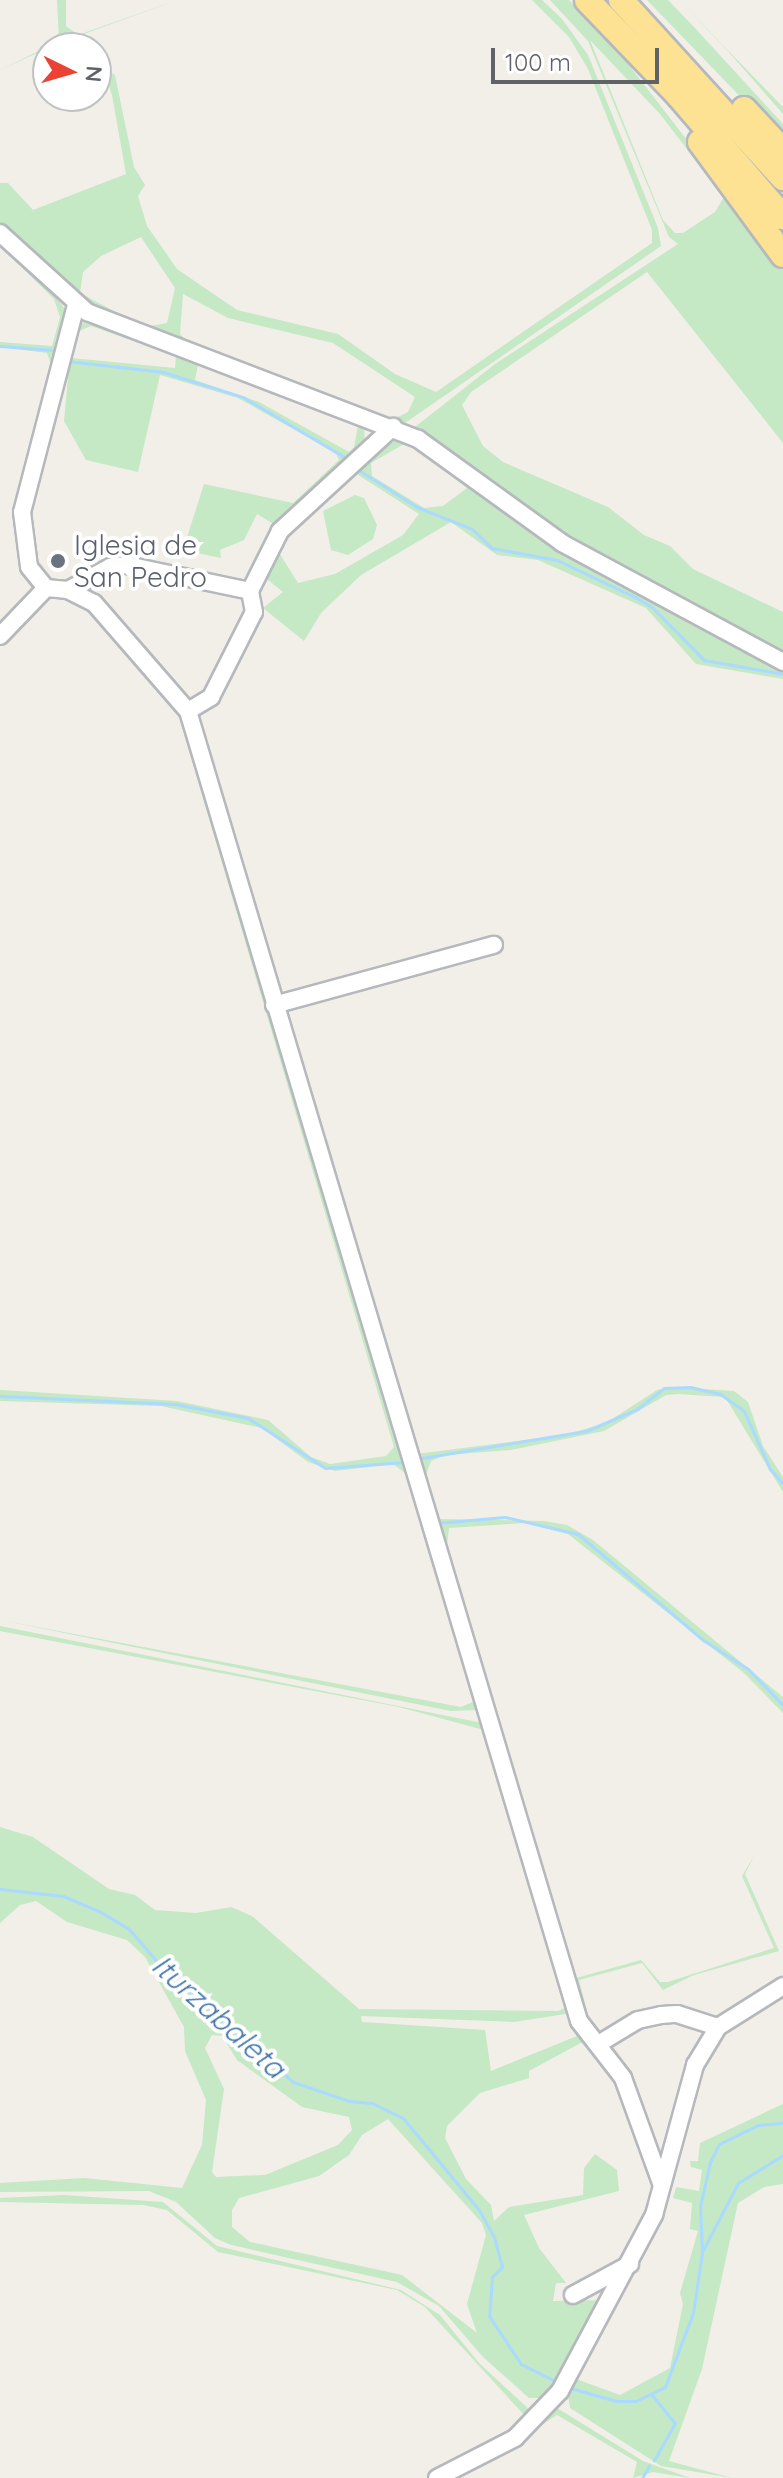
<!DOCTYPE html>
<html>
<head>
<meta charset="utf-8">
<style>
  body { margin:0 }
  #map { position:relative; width:783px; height:2478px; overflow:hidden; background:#f1efe8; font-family:Quicksand,sans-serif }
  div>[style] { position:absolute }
  .green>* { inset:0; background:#c5e8c5 }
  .stream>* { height:3px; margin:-1.5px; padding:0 1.5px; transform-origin:1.5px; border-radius:1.5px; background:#aadaff }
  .roads { filter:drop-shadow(2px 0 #b5b8bc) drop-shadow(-2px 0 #b5b8bc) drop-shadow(0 2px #b5b8bc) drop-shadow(0 -2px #b5b8bc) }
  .minor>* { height:16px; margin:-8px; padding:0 8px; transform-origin:8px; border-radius:8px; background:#fff }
  .highway>* { height:24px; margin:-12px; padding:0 12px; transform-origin:12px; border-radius:12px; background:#fde293 }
  .dots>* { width:22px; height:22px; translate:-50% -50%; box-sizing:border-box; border:4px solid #fff; border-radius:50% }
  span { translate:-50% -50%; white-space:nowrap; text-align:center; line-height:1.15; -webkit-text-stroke:8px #fff; paint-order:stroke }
  .worship-label { font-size:28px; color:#5b616d }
  .left { translate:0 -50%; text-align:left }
  .water-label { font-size:30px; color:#4174aa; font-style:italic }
  .north { position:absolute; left:32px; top:32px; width:80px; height:80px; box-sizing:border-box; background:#fff; border:2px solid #bfc1c3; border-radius:50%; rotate:95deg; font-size:22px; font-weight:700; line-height:32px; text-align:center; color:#5f6368 }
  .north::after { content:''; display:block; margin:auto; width:28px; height:36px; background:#ea4335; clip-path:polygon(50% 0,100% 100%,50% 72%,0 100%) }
  .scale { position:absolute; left:491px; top:48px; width:168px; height:36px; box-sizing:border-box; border:4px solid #5f6368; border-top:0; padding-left:10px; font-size:24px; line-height:28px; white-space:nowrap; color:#5f6368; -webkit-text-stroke:6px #fff; paint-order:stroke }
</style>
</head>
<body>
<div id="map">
  <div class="green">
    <div style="clip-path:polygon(57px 0,66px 0,66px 26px,78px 35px,177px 0,84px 34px,77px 48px,48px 48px,0 70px,59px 41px)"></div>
    <div style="clip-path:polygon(evenodd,532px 0,542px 0,562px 19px,588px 55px,658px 228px,661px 246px,405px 423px,86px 306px,0 226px,0 183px,8px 183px,33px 210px,126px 174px,112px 95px,108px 83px,96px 75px,96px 65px,115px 75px,134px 167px,145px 185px,138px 196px,147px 226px,177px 269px,237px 310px,338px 334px,395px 374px,436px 392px,652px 243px,652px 230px,588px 69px,569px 37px,532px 0,141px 237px,175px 288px,167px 323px,151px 326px,129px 319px,80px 293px,83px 272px,101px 256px,141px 237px,532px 0,183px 294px,228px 318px,333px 343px,415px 397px,408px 412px,394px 419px,191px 345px,180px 334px,183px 294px)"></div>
    <div style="clip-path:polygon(evenodd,550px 0,569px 0,625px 60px,783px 264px,783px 443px,647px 272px,471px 392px,462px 405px,483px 446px,503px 462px,608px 507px,644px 535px,670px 546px,693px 569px,783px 612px,783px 651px,582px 550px,415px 427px,495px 364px,678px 244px,669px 237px,588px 41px,550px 0,590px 40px,660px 114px,724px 197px,715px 212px,683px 233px,675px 233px,663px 220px,590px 40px)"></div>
    <div style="clip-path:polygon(647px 0,668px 0,694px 27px,783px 124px,783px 141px)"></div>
    <div style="clip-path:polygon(679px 0,783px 107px,783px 114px,727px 50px)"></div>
    <div style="clip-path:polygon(0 240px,50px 287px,66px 311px,53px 370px,47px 353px,0 347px,0 342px,52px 346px,60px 317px,54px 299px,0 246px)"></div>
    <div style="clip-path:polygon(evenodd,80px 323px,101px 324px,349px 416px,364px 427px,365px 446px,277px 526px,257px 514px,244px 540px,220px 550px,221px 558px,183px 550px,204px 484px,293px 503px,339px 460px,336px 453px,238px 398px,160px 375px,138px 472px,86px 460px,64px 421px,68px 378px,61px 374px,73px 329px,80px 323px,91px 326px,176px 356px,175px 368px,71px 358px,77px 332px,91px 326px,80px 323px,198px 365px,344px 418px,358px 426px,354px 447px,349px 452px,259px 402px,195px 380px,198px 365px)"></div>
    <div style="clip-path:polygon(evenodd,399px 438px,569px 555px,783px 668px,783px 679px,696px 664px,646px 608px,538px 560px,497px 555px,451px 522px,361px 575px,321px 613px,304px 641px,263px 608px,283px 592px,262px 575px,276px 548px,298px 583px,335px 574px,403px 535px,419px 514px,352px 471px,399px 438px,404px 444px,416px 447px,467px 488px,443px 506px,424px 508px,372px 476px,371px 463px,404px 444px)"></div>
    <div style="clip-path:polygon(355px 495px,364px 498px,377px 525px,373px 539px,348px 555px,331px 550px,323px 511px)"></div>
    <div style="clip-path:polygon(181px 708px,480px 1705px,478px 1710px,451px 1711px,0 1620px,461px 1707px,473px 1702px,405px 1473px,393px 1464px,335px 1471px,308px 1462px,262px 1428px,161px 1406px,0 1401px,0 1390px,177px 1401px,268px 1420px,311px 1457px,330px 1464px,386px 1456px,394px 1447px,177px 710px)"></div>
    <div style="clip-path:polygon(327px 1139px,416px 1454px,564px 1435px,606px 1423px,657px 1390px,672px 1387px,734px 1391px,748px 1402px,763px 1446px,783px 1477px,783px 1492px,725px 1397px,678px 1394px,666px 1395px,604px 1431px,511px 1450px,445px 1455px,431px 1461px,426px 1475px,440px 1519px,544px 1521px,567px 1525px,593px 1540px,783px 1697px,783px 1713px,744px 1673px,568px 1534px,525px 1523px,449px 1528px,446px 1554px,573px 1979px,641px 1960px,660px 1982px,668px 1982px,774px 1948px,742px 1876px,754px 1856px,745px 1874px,779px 1951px,694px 1975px,663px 1990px,642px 1963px,579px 1980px,591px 2027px,575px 1997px,318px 1142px)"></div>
    <div style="clip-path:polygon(evenodd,0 1626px,482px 1723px,572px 2013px,514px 2022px,361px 2016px,362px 2022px,485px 2030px,491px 2071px,577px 2036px,575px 2030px,580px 2028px,588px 2039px,529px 2071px,529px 2078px,480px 2093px,447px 2126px,445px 2138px,466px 2179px,491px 2205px,494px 2221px,509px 2207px,583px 2195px,584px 2168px,595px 2154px,617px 2170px,619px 2191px,524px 2215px,539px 2248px,566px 2283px,556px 2283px,553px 2301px,604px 2300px,546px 2398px,529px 2398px,483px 2357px,439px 2306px,397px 2282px,231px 2245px,215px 2238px,176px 2202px,149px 2191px,0 2192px,0 2183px,84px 2178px,182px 2188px,202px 2145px,206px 2100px,185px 2051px,184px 2027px,145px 1957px,127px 1940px,67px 1922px,36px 1901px,20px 1905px,0 1923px,0 1827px,33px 1837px,109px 1889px,135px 1895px,155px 1910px,196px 1913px,231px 1907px,252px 1916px,359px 2009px,558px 2011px,567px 2007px,484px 1730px,399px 1707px,0 1631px,0 1626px,212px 2035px,222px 2036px,237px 2060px,302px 2107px,349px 2117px,352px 2130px,338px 2145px,265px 2175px,216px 2177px,212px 2172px,224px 2089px,205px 2048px,212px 2035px,0 1626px,388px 2119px,482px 2223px,486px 2235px,467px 2304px,477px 2333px,402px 2275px,250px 2242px,232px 2227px,232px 2210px,239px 2198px,319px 2176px,349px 2155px,362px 2135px,388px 2119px)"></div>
    <div style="clip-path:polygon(783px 2104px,783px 2184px,764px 2187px,738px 2203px,702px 2369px,669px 2461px,732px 2478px,661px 2466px,570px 2408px,567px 2388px,576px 2379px,620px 2395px,670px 2368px,683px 2304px,680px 2293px,698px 2231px,690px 2229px,692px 2203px,673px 2198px,676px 2187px,699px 2191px,702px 2170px,691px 2167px,690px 2161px,698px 2161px,700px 2143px)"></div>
    <div style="clip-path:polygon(64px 2195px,163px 2202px,217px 2246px,401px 2290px,440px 2315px,479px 2363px,533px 2413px,505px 2439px,420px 2478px,495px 2440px,526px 2417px,425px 2307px,397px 2290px,218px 2252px,167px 2210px,143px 2205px,0 2202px,0 2198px)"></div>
    <div style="clip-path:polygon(557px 2408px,643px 2461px,690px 2478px,653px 2472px,633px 2478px,637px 2462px,557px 2415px,471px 2470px,449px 2478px)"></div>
  </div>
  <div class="stream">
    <div style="left:0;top:346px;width:54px;rotate:4.2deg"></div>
    <div style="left:67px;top:361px;width:97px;rotate:6.5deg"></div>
    <div style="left:163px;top:372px;width:84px;rotate:17.4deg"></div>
    <div style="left:243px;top:397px;width:122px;rotate:30.6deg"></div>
    <div style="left:357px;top:469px;width:71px;rotate:32.3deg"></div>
    <div style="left:417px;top:507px;width:59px;rotate:21.8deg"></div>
    <div style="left:472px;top:529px;width:28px;rotate:44deg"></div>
    <div style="left:492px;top:548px;width:66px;rotate:10.5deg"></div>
    <div style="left:557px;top:560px;width:86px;rotate:25.4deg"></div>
    <div style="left:635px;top:597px;width:21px;rotate:31deg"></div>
    <div style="left:653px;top:608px;width:73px;rotate:45.6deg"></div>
    <div style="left:704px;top:660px;width:80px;rotate:10deg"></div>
    <div style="left:0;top:1396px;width:175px;rotate:2.6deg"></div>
    <div style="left:175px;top:1404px;width:74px;rotate:10.9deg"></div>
    <div style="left:248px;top:1418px;width:92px;rotate:33deg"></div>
    <div style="left:325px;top:1468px;width:80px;rotate:-4.3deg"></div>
    <div style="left:416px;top:1459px;width:172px;rotate:-9.4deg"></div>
    <div style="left:586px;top:1431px;width:56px;rotate:-23.3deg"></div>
    <div style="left:637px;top:1409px;width:34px;rotate:-38deg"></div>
    <div style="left:664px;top:1388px;width:26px;rotate:-2deg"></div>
    <div style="left:690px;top:1387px;width:31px;rotate:13deg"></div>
    <div style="left:720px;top:1394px;width:29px;rotate:35deg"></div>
    <div style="left:744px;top:1411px;width:64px;rotate:65.9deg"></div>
    <div style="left:770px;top:1469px;width:20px;rotate:49deg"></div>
    <div style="left:437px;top:1523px;width:68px;rotate:-5deg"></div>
    <div style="left:505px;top:1517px;width:75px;rotate:13.1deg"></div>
    <div style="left:578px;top:1534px;width:164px;rotate:40.3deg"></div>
    <div style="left:703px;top:1640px;width:54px;rotate:32.8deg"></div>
    <div style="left:748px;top:1669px;width:50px;rotate:45.8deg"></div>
    <div style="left:0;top:1889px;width:63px;rotate:6.3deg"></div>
    <div style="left:63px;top:1896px;width:39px;rotate:23deg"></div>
    <div style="left:99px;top:1911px;width:35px;rotate:31deg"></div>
    <div style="left:129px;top:1929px;width:55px;rotate:49.4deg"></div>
    <div style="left:165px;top:1971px;width:169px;rotate:40.9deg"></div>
    <div style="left:293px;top:2082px;width:59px;rotate:18.7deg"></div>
    <div style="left:349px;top:2101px;width:23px;rotate:5deg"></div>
    <div style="left:372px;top:2103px;width:34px;rotate:26deg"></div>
    <div style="left:403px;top:2118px;width:119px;rotate:50.4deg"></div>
    <div style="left:479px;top:2210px;width:31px;rotate:61deg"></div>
    <div style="left:494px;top:2237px;width:31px;rotate:75deg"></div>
    <div style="left:502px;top:2267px;width:14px;rotate:135deg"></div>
    <div style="left:492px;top:2277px;width:39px;rotate:94deg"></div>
    <div style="left:489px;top:2316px;width:58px;rotate:56.3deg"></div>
    <div style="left:521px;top:2364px;width:40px;rotate:26.6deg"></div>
    <div style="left:703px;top:2250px;width:76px;rotate:-62.4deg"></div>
    <div style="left:738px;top:2183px;width:53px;rotate:-31.9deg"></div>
    <div style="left:567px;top:2387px;width:51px;rotate:15.9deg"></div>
    <div style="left:616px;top:2401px;width:20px"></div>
    <div style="left:636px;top:2401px;width:32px;rotate:-26deg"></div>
    <div style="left:665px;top:2387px;width:79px;rotate:-69.3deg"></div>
    <div style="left:693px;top:2313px;width:61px;rotate:-81.5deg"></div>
    <div style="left:702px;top:2253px;width:46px;rotate:-92.5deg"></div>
    <div style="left:700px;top:2207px;width:46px;rotate:-77.5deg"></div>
    <div style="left:710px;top:2162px;width:20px;rotate:-63deg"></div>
    <div style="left:719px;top:2144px;width:43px;rotate:-26deg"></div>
    <div style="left:758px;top:2125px;width:25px;rotate:-5deg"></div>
    <div style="left:652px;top:2395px;width:36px;rotate:51deg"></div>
    <div style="left:675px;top:2423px;width:43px;rotate:119.6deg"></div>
    <div style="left:642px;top:2478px;width:14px;rotate:-60deg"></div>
  </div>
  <div class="roads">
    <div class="minor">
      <div style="left:0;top:233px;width:118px;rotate:42.2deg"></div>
      <div style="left:87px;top:312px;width:355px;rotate:21deg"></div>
      <div style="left:418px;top:439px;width:178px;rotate:35.8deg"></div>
      <div style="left:562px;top:543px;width:251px;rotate:28.3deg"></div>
      <div style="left:76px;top:305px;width:214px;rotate:104.6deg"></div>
      <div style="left:22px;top:512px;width:55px;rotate:82.7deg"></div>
      <div style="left:29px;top:567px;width:27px;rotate:51deg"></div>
      <div style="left:46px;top:588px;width:22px;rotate:5deg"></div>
      <div style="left:68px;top:590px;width:29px;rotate:27deg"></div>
      <div style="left:94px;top:603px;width:143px;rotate:49deg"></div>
      <div style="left:188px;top:711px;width:1367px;rotate:73.38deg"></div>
      <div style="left:579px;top:2021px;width:72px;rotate:52.3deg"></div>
      <div style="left:623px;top:2078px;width:112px;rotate:70.1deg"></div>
      <div style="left:68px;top:590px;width:48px;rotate:-28.7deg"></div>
      <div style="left:110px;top:567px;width:17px;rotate:-7deg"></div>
      <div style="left:127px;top:565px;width:126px;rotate:11.9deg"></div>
      <div style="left:0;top:636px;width:66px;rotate:-46.2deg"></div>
      <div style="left:188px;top:711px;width:27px;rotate:-31deg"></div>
      <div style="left:211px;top:697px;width:95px;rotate:-63.2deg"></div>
      <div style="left:254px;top:612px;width:21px;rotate:-101deg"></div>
      <div style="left:250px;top:591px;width:67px;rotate:-63.4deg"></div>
      <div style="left:280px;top:531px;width:154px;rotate:-42.6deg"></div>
      <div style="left:274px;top:1005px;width:228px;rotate:-15.3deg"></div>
      <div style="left:600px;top:2043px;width:44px;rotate:-31.2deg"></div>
      <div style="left:638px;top:2020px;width:24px;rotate:-12deg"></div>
      <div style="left:661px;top:2015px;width:16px;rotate:-4deg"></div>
      <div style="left:677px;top:2014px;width:43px;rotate:17.6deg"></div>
      <div style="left:573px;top:2295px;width:65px;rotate:-28.5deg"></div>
      <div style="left:437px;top:2478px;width:88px;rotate:-27.1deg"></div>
      <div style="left:515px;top:2438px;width:65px;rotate:-46.2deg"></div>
      <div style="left:560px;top:2391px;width:200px;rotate:-61.9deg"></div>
      <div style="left:654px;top:2215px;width:156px;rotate:-74.7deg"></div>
      <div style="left:695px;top:2065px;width:44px;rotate:-58.8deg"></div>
      <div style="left:718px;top:2027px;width:77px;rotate:-32.2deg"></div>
    </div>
    <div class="highway">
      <div style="left:587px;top:0;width:132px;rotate:46.2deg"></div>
      <div style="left:678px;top:95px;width:161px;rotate:49.3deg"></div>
      <div style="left:621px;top:0;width:241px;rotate:47.7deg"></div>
      <div style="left:744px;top:109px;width:57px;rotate:47.1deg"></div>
      <div style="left:700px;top:142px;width:140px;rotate:53.7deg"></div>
    </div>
  </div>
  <div class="dots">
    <div style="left:58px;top:561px;background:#6b7280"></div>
  </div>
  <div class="worship-label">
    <span class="left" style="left:74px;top:561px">Iglesia de<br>San Pedro</span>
  </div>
  <div class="water-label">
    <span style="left:219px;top:2016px;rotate:42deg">Iturzabaleta</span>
  </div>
  <div class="north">N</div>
  <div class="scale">100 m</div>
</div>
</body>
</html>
